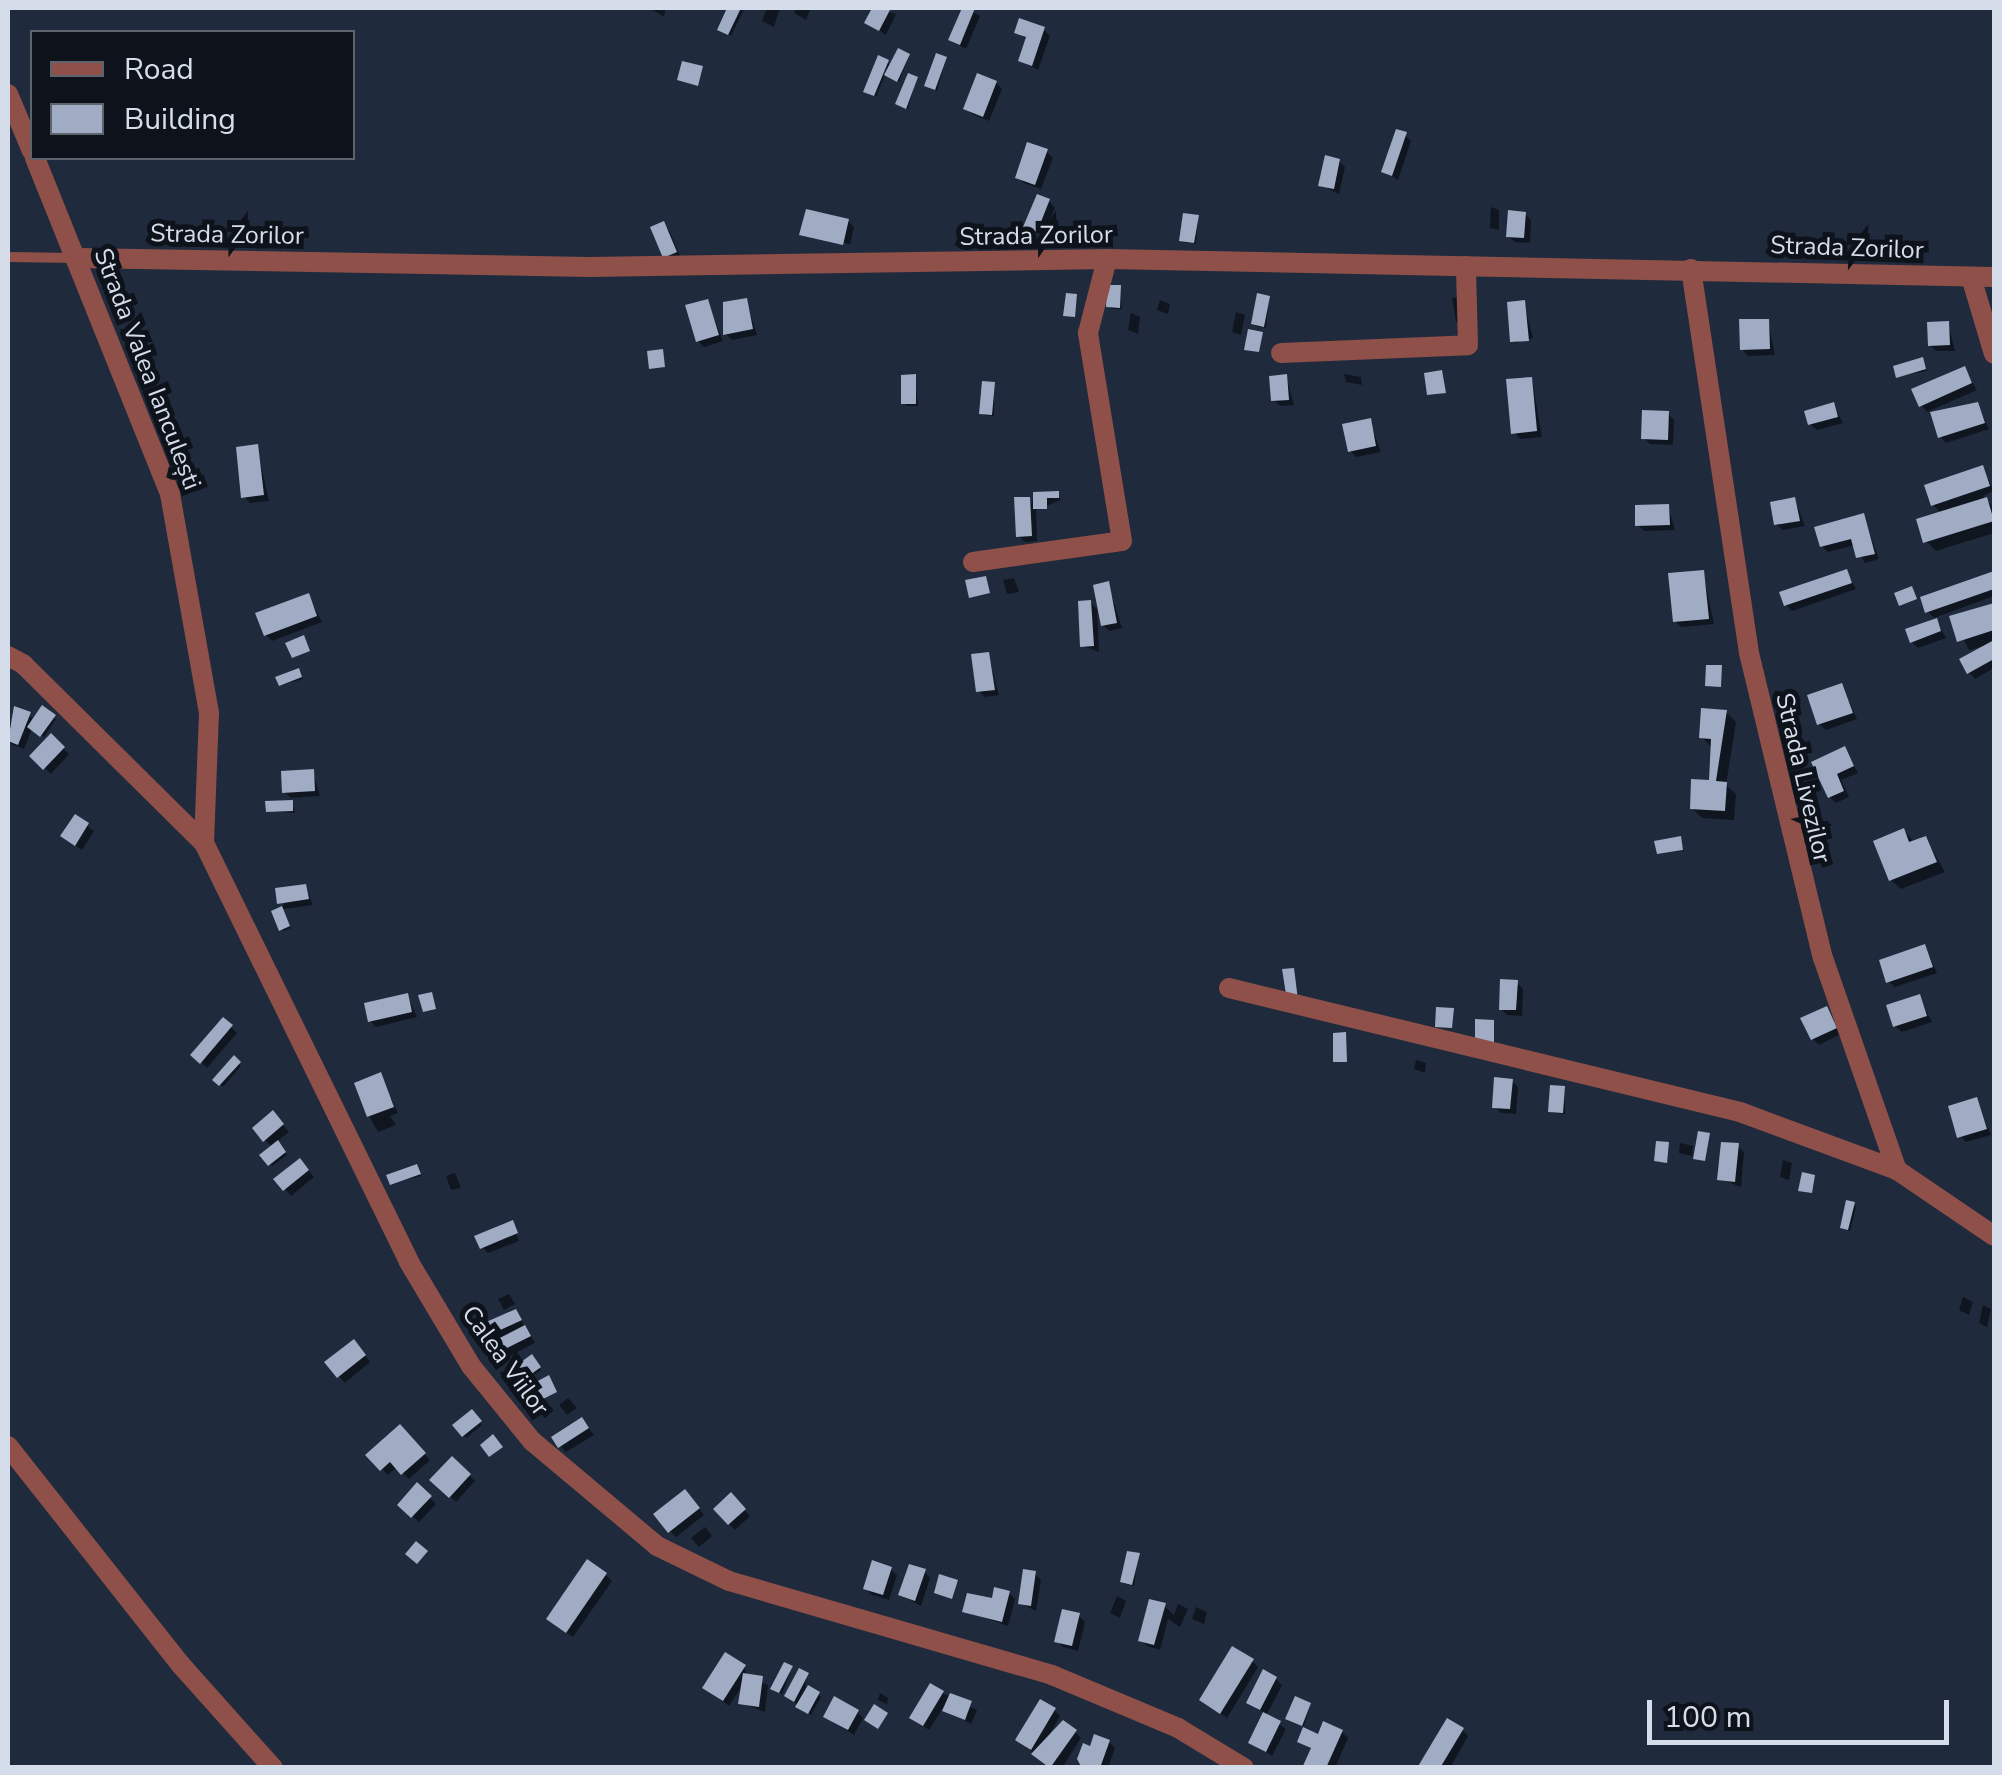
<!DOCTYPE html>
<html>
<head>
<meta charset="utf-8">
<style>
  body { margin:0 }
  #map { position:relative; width:2002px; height:1775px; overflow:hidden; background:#1f2a3d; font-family:"Nunito Sans",sans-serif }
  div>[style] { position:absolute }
  .shadow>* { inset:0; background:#0007 }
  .building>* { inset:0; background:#9facc4 }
  .service>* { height:10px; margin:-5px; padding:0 5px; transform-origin:5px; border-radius:5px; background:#8e5048 }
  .minor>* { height:20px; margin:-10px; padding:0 10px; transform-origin:10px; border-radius:10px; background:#8e5048 }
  span { translate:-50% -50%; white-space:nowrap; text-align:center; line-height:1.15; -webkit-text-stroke:10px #0e131b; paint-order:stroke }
  .street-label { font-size:25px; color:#d6ddea }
  .frame { position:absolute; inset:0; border:10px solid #d6ddea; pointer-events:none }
  .legend { position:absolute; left:30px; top:30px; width:325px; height:130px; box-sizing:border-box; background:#0e131b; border:2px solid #5e646e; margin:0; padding:12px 18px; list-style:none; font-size:30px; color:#d6ddea }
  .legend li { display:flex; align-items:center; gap:20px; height:50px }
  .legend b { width:50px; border:2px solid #5e646e }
  .scale { position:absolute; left:1647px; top:1700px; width:302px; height:45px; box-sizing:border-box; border:5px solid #d6ddea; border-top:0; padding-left:12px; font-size:30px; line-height:35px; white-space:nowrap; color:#d6ddea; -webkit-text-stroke:8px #0e131b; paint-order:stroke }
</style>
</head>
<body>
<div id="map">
  <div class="shadow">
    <div style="clip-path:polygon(650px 8px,666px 8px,664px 17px)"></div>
    <div style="clip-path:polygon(730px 8px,744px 9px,731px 36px,720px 29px)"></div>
    <div style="clip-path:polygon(767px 8px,780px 8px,774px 27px,762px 21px)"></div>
    <div style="clip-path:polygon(796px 8px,811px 8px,806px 20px,794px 13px)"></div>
    <div style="clip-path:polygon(874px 8px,896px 14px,886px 35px,867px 22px)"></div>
    <div style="clip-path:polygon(967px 8px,980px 16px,966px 49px,951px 40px)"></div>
    <div style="clip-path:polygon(1044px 30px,1050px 36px,1038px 70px,1021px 60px,1028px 40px,1017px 32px)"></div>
    <div style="clip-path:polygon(909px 56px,899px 82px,886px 73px,876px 97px,869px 93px,887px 62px,891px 66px)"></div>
    <div style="clip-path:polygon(946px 59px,937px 91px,929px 88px)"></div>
    <div style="clip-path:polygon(916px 79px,908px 109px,901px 106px)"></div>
    <div style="clip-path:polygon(996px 83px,1002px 89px,989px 121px,972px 114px,966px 108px)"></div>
    <div style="clip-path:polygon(1405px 135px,1411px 141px,1398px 180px,1384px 171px)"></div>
    <div style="clip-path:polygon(1046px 151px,1053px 158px,1041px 189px,1024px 183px,1018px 177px)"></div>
    <div style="clip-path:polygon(1339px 161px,1345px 167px,1339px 194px,1321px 185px)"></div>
    <div style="clip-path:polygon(1049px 201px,1055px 208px,1043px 236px,1026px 226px)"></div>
    <div style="clip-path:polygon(1491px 207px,1499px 210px,1499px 230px,1490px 228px)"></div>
    <div style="clip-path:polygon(1525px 214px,1531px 220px,1530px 243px,1515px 242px,1508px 236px)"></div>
    <div style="clip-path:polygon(1198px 218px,1196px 244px,1184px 242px,1181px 240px)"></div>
    <div style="clip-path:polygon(848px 221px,854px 227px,850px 244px,802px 234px)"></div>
    <div style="clip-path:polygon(663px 224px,669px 230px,681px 258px,665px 257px)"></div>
    <div style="clip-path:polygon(1120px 288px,1122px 309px,1111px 309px,1109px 306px)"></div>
    <div style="clip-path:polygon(1460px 297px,1465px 321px,1456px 322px,1452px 298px)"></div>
    <div style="clip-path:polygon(1269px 298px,1266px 328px,1256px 326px,1253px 323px)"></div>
    <div style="clip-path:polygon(746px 300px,757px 335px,732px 340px,726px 334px)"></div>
    <div style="clip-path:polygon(1160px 300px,1170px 304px,1168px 314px,1157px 310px)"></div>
    <div style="clip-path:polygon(707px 301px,723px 341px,704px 347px,698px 341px)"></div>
    <div style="clip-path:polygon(1524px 303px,1533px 338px,1515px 343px,1513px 341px)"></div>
    <div style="clip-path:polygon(1236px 312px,1245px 315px,1241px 335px,1232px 332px)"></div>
    <div style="clip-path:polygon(1131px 313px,1140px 317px,1138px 334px,1128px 330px)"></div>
    <div style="clip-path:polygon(1768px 321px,1775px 355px,1748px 356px,1742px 349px)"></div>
    <div style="clip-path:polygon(1948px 323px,1955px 351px,1936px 351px,1930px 345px)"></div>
    <div style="clip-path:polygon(1922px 360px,1927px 371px,1898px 376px)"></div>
    <div style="clip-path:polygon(1964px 369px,1977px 390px,1927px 412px,1921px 405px)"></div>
    <div style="clip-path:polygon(1344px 374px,1361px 377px,1362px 385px,1346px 382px)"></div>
    <div style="clip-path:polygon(1286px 376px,1294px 405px,1280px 406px,1274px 400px)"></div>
    <div style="clip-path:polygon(915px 377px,918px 406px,906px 406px,904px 403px)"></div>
    <div style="clip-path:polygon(1532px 379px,1542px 437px,1520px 439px,1514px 432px)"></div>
    <div style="clip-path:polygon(994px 384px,994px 416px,984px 415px,982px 413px)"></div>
    <div style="clip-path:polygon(1833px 405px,1843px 423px,1817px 430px,1810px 424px)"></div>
    <div style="clip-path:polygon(1977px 405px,1989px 429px,1946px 443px,1940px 436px)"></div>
    <div style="clip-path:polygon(1668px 414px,1674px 420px,1673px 445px,1650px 444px,1644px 438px)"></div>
    <div style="clip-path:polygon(1370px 421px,1381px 452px,1356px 457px,1350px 451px)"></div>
    <div style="clip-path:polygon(257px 447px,269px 501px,250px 503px,243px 496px)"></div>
    <div style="clip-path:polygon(1982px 467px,1994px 491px,1983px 496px,1994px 508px,1994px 533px,1936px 551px,1926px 541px,1942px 514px,1933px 505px)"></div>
    <div style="clip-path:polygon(1035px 494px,1058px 494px,1061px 500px,1036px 510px,1037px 541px,1025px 542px,1019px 536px)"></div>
    <div style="clip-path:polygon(1795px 500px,1805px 526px,1783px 530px,1776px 524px)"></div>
    <div style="clip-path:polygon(1668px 506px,1675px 530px,1644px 531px,1638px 525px)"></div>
    <div style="clip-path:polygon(1863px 516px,1879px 559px,1865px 563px,1855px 545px,1828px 552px,1822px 546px)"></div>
    <div style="clip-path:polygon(1846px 571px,1856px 589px,1792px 611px,1786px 605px)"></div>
    <div style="clip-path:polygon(1703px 572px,1714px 624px,1681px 627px,1675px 621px)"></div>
    <div style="clip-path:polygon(1994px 573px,1994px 596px,1934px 618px,1928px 612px,1923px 599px)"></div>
    <div style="clip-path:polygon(1003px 580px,1014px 578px,1019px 592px,1007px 594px)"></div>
    <div style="clip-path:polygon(1108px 584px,1122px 628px,1110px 631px,1103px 625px)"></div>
    <div style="clip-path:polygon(308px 596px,322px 622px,272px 641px,266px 635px)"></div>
    <div style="clip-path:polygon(1091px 603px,1097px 609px,1099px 652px,1083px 646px)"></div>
    <div style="clip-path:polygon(1994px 605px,1994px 668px,1975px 679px,1969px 672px,1984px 646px,1969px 650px,1952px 618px)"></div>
    <div style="clip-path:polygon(1936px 621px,1946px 638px,1918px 648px,1912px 642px)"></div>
    <div style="clip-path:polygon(988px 654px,999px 695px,985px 697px,979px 691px)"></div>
    <div style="clip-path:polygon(300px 673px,303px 679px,281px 685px)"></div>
    <div style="clip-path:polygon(1842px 686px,1857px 719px,1826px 730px,1819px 724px)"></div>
    <div style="clip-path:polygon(42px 708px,56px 719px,44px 737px,32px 729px,24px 749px,11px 744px,8px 730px,16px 709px,35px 719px)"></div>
    <div style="clip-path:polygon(1726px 712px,1736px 722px,1726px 785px,1736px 794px,1734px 820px,1702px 818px,1692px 808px,1711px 782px,1713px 749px,1702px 737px)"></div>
    <div style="clip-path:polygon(51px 737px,69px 754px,51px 774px,33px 756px)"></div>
    <div style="clip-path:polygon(1844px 749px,1858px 773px,1841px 780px,1849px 797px,1836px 803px,1830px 797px)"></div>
    <div style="clip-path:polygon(313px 772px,320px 796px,291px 798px,285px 792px)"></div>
    <div style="clip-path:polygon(292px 802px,295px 813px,268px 811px)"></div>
    <div style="clip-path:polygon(75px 817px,94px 831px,82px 850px,70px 842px)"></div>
    <div style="clip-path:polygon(1904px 831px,1915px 843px,1926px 839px,1945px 872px,1901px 889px,1891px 880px)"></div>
    <div style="clip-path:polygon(1680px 839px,1684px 851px,1659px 853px)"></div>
    <div style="clip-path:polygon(305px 886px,313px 905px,283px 909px,291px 928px,283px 931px,274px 913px)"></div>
    <div style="clip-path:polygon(1925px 947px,1937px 973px,1895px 987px,1888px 981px)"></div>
    <div style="clip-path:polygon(1517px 983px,1523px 989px,1522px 1016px,1507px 1015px,1501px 1009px)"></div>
    <div style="clip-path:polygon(407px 995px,417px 1017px,376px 1027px,370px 1021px)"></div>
    <div style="clip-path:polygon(1919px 997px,1932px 1022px,1902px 1032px,1895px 1026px)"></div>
    <div style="clip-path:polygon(1826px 1009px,1841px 1034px,1819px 1045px,1813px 1039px)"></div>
    <div style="clip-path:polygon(223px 1020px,237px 1033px,207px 1068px,194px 1055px)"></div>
    <div style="clip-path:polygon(234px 1059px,241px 1066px,223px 1087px,215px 1080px)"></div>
    <div style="clip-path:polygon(1416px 1060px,1426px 1063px,1425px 1073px,1414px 1069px)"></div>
    <div style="clip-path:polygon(380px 1075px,398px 1113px,390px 1116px,396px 1125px,378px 1132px,369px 1116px)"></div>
    <div style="clip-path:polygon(1512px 1081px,1518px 1087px,1516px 1114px,1501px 1113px,1495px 1107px)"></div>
    <div style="clip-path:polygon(1564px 1088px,1565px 1114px,1553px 1113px,1551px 1111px)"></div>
    <div style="clip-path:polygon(1976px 1100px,1991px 1135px,1966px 1142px,1960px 1136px)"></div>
    <div style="clip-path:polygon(279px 1120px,289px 1132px,276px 1142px,287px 1155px,272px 1166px,263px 1155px,273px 1147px,265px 1140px)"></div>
    <div style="clip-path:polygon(1680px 1143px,1693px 1146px,1692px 1156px,1679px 1153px)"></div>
    <div style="clip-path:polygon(1737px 1146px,1744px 1152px,1741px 1187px,1720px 1179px)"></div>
    <div style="clip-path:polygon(1783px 1160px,1792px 1163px,1789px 1180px,1780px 1177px)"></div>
    <div style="clip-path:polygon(306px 1167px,314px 1177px,291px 1196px,277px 1180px)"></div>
    <div style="clip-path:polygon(419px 1169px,421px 1176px,392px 1183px)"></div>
    <div style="clip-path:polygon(446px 1176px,455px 1173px,461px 1188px,451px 1190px)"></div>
    <div style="clip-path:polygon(1853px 1204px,1856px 1207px,1850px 1231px,1842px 1228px)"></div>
    <div style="clip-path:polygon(512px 1223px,519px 1241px,488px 1253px,482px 1247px)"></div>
    <div style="clip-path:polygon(509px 1294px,515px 1304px,504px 1310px,498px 1299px)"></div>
    <div style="clip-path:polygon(1963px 1297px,1973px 1302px,1969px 1315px,1959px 1310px)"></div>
    <div style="clip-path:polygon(1983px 1305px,1991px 1309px,1987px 1327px,1979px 1323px)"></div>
    <div style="clip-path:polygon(516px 1312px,535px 1343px,498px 1362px,485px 1336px)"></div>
    <div style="clip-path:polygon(359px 1348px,370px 1362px,345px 1383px,328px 1363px)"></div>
    <div style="clip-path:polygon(531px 1357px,541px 1370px,523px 1383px,513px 1370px)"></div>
    <div style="clip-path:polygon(568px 1398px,577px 1408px,567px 1415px,559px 1405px)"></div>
    <div style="clip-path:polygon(472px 1412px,482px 1425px,466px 1438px,455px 1425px)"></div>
    <div style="clip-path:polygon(582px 1420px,594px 1435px,566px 1452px,560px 1446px)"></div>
    <div style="clip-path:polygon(400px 1427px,430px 1460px,409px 1479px,397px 1467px,388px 1475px,369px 1455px)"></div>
    <div style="clip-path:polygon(452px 1459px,475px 1481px,456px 1502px,433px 1480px)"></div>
    <div style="clip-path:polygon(417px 1486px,436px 1504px,419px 1522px,400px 1505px)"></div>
    <div style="clip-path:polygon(731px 1496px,750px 1516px,735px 1530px,716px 1509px)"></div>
    <div style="clip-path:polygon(691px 1498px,704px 1515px,676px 1537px,670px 1531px)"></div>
    <div style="clip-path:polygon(705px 1527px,712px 1536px,699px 1547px,691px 1538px)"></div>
    <div style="clip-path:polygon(1138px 1556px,1134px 1586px,1125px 1584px,1122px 1582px)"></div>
    <div style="clip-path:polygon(890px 1569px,897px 1575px,889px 1600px,872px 1595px,866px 1589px)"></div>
    <div style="clip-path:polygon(924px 1571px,930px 1578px,921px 1606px,901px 1595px)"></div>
    <div style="clip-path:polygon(1035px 1574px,1041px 1580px,1036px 1611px,1020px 1603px)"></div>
    <div style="clip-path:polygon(606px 1575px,612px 1581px,573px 1637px,555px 1625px)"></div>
    <div style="clip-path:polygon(1009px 1593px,1015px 1599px,1008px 1626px,965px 1611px)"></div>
    <div style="clip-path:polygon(1117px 1596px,1126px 1601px,1120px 1618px,1110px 1613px)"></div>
    <div style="clip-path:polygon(1178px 1604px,1188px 1609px,1180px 1627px,1168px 1619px,1160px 1650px,1147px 1646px,1141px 1640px,1164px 1606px,1174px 1615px)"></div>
    <div style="clip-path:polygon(1196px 1607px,1207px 1612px,1204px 1624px,1192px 1619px)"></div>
    <div style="clip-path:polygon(1079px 1616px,1085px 1622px,1078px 1651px,1063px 1647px,1057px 1641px)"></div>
    <div style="clip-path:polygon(1252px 1661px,1258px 1667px,1227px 1718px,1202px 1700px)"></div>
    <div style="clip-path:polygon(744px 1667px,748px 1677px,768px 1685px,765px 1712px,741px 1703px,744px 1683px,729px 1706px,705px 1688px)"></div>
    <div style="clip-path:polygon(792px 1668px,782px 1694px,776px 1691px)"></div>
    <div style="clip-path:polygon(807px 1675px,805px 1686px,821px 1697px,811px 1715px,789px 1698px)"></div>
    <div style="clip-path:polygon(1276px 1679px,1282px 1685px,1266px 1716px,1286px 1729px,1272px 1756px,1251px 1742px,1265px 1714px,1249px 1702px)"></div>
    <div style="clip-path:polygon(880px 1693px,888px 1698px,887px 1704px,878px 1700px)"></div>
    <div style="clip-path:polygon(942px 1693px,977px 1710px,971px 1724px,943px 1708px,929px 1730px,912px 1718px)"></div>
    <div style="clip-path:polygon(1310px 1705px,1304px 1726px,1291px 1720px)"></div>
    <div style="clip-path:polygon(1054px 1710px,1060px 1716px,1049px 1735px,1075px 1732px,1081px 1738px,1062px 1768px,1051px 1768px,1025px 1746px)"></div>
    <div style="clip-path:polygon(857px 1712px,863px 1718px,854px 1735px,826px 1717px)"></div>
    <div style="clip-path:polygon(1462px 1730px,1468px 1736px,1450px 1768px,1420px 1768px)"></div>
    <div style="clip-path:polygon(1342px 1732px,1348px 1738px,1335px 1768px,1305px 1768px,1313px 1750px,1300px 1741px)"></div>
    <div style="clip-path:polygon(1109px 1742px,1115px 1748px,1108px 1768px,1083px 1768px,1091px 1749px)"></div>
  </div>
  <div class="building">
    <div style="clip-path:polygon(727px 8px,741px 8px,728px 35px,717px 30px)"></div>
    <div style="clip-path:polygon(872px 8px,891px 8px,879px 31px,864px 23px)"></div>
    <div style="clip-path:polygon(962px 8px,975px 8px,960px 45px,948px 40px)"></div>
    <div style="clip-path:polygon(1019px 18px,1045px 27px,1032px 66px,1018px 61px,1026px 37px,1014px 33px)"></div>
    <div style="clip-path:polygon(898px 48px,910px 54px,897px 82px,884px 75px)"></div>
    <div style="clip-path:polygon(936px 53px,947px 57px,935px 90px,924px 86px)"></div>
    <div style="clip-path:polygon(878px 55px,889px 60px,874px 96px,863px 92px)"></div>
    <div style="clip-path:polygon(682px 61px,703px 66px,698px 86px,677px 80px)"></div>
    <div style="clip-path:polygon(908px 73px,918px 77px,906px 109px,895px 104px)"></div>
    <div style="clip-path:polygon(977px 73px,997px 81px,983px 117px,963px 109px)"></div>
    <div style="clip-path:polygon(1396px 129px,1407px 132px,1392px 176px,1381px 172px)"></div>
    <div style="clip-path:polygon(1027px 142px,1048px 149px,1035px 185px,1015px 178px)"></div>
    <div style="clip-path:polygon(1325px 155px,1340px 159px,1334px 189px,1318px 186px)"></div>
    <div style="clip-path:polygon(1037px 194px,1050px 199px,1037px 232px,1023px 227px)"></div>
    <div style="clip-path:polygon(806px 209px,849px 219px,843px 245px,799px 235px)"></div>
    <div style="clip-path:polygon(1508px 210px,1526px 212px,1524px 238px,1506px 237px)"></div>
    <div style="clip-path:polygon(1183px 213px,1199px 215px,1194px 243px,1179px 241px)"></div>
    <div style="clip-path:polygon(664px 221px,677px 252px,663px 258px,650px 227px)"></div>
    <div style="clip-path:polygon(1107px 285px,1121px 285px,1120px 308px,1106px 307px)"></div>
    <div style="clip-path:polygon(1066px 293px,1077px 294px,1075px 317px,1063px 316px)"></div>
    <div style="clip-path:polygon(1257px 293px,1270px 296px,1264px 327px,1251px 324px)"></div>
    <div style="clip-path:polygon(747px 298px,753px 329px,723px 335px,723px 302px)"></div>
    <div style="clip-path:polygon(708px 299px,719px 335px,696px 342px,685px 305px)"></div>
    <div style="clip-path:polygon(1525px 300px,1529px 341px,1510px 342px,1507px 302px)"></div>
    <div style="clip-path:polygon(1739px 319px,1769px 319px,1770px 349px,1740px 350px)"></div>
    <div style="clip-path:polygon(1949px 321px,1950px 345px,1928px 346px,1927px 322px)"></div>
    <div style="clip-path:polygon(1248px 329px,1263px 332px,1259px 352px,1244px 350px)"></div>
    <div style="clip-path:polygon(663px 349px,665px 367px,649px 369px,647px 351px)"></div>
    <div style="clip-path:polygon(1923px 357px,1926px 369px,1896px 378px,1893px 366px)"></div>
    <div style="clip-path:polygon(1965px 366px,1972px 383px,1919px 407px,1911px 389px)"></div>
    <div style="clip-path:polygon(1442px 370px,1446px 393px,1427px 395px,1424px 373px)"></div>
    <div style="clip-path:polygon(916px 374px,916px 404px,901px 404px,901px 375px)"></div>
    <div style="clip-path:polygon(1287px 374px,1289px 400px,1271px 401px,1269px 376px)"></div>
    <div style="clip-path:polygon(1532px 377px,1537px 431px,1511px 434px,1506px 379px)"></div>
    <div style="clip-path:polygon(982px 381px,995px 382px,992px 415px,979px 414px)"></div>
    <div style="clip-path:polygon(1834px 402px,1838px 417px,1808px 425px,1804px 411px)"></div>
    <div style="clip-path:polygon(1978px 402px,1985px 423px,1938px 438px,1930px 412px)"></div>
    <div style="clip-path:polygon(1642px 410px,1669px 411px,1668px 440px,1641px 439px)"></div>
    <div style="clip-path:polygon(1371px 418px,1376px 446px,1348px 452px,1342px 424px)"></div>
    <div style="clip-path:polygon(258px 444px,264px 495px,241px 498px,236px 447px)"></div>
    <div style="clip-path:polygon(1983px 465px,1990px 486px,1931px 506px,1924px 485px)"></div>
    <div style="clip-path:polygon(1059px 491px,1059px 498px,1047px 498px,1047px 509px,1033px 509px,1033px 492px)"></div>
    <div style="clip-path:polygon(1014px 497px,1030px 497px,1032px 536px,1016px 537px)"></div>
    <div style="clip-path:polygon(1795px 497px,1800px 521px,1774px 525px,1770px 502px)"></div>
    <div style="clip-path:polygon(1987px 497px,1994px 521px,1923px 543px,1916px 519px)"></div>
    <div style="clip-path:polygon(1669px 504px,1670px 525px,1635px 526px,1635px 505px)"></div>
    <div style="clip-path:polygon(1864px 513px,1875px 554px,1856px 558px,1851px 539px,1820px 547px,1814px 527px)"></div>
    <div style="clip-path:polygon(1847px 569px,1852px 583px,1784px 606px,1779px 592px)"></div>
    <div style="clip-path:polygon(1704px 570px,1709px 619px,1673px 622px,1668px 573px)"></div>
    <div style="clip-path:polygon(1994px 571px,1994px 589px,1925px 613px,1920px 597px)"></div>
    <div style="clip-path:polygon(986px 576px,990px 593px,969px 598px,965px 580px)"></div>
    <div style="clip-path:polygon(1109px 581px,1117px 623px,1101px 626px,1093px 585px)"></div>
    <div style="clip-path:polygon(1912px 586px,1917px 599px,1899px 606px,1894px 593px)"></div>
    <div style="clip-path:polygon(309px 593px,317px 616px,264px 636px,255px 613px)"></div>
    <div style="clip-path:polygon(1091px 600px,1094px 646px,1080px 647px,1078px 601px)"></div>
    <div style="clip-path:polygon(1994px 603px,1994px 630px,1957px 642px,1949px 616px)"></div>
    <div style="clip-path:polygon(1937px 618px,1941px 631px,1910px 643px,1905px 629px)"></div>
    <div style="clip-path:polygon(304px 635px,310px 651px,292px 658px,285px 643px)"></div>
    <div style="clip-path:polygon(1994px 640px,1994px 659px,1967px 674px,1959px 659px)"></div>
    <div style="clip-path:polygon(989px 652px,995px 690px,976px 692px,971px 654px)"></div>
    <div style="clip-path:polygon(1706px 665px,1722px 665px,1721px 687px,1705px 686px)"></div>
    <div style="clip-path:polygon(299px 668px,302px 677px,279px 686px,275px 677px)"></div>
    <div style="clip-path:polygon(1842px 683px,1853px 713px,1817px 725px,1807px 695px)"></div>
    <div style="clip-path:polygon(42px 705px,56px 715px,40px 737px,27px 727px)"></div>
    <div style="clip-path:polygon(14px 706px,31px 712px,18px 745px,8px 741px)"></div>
    <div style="clip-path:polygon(1701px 708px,1727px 710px,1716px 781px,1727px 782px,1725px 811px,1690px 809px,1691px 779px,1709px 780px,1711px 739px,1699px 738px)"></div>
    <div style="clip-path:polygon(51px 733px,65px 747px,43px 770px,29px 756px)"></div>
    <div style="clip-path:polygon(1845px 746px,1854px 766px,1837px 774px,1844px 791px,1828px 798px,1811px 762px)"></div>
    <div style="clip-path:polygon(314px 769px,315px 791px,282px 793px,281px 771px)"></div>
    <div style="clip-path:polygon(293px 800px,293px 811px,266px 812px,265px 801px)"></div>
    <div style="clip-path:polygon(75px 814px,89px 823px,75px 846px,60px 836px)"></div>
    <div style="clip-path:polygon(1904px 828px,1909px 842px,1926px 836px,1937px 862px,1889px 881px,1873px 841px)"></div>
    <div style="clip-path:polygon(1681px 836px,1683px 850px,1657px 854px,1654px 841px)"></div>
    <div style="clip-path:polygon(306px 884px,309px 899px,277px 904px,275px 888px)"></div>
    <div style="clip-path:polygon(282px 906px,290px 926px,279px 931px,271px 911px)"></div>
    <div style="clip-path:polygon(1925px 944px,1933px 967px,1886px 983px,1879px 960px)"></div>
    <div style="clip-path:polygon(1294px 968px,1298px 1000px,1287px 1001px,1282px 969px)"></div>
    <div style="clip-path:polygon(1500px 979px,1518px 980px,1516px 1010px,1499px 1010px)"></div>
    <div style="clip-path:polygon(432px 992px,436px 1009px,423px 1012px,418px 995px)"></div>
    <div style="clip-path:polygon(408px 993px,412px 1012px,368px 1022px,364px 1003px)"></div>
    <div style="clip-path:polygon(1920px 994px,1927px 1016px,1893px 1027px,1886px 1005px)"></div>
    <div style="clip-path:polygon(1827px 1006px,1837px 1028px,1811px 1040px,1800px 1018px)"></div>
    <div style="clip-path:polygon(1436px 1007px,1454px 1008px,1452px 1028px,1435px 1027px)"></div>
    <div style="clip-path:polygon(223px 1017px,233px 1025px,200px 1064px,190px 1055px)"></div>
    <div style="clip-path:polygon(1475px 1019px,1494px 1020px,1494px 1043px,1475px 1043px)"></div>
    <div style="clip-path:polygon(1346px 1032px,1347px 1062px,1333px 1062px,1333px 1033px)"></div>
    <div style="clip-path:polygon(234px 1055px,241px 1062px,219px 1086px,212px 1080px)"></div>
    <div style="clip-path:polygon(381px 1072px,394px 1107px,367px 1117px,354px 1083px)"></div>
    <div style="clip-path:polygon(1494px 1077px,1513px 1079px,1510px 1109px,1492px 1108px)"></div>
    <div style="clip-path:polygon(1550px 1085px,1565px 1086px,1563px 1113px,1548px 1112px)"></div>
    <div style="clip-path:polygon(1977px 1097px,1987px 1129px,1957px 1138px,1948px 1106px)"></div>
    <div style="clip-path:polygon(273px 1110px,284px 1124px,263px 1142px,252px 1128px)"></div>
    <div style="clip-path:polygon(1698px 1131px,1710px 1133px,1705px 1161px,1693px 1159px)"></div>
    <div style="clip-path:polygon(278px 1140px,286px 1152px,268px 1166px,259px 1155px)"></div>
    <div style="clip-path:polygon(1656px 1141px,1669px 1142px,1667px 1163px,1654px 1161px)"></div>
    <div style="clip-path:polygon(1721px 1142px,1739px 1143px,1735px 1182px,1717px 1180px)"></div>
    <div style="clip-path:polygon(300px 1158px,309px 1170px,283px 1191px,273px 1179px)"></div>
    <div style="clip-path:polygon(417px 1164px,421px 1174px,390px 1185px,386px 1175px)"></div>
    <div style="clip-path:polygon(1802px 1172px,1815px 1175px,1812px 1193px,1798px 1191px)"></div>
    <div style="clip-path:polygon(1846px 1200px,1855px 1202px,1848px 1230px,1840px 1228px)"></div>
    <div style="clip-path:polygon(513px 1220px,518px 1233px,480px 1249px,474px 1236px)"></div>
    <div style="clip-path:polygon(516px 1309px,522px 1320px,483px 1338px,477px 1326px)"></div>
    <div style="clip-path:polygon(525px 1325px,531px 1336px,489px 1357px,484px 1346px)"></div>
    <div style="clip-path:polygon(354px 1339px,366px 1355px,337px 1378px,324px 1362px)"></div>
    <div style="clip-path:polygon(532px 1354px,541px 1367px,519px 1383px,510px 1370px)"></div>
    <div style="clip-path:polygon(549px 1375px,557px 1392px,543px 1399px,534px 1383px)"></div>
    <div style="clip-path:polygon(472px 1409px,482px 1421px,462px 1437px,452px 1425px)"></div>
    <div style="clip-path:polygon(582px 1417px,589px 1428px,558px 1448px,551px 1437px)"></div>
    <div style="clip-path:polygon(400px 1424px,426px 1453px,401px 1475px,390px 1462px,380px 1471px,365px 1455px)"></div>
    <div style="clip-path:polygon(493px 1434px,503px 1447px,489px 1457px,480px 1445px)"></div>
    <div style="clip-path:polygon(452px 1456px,471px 1474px,449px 1498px,429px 1480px)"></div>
    <div style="clip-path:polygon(417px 1482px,432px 1496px,411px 1518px,397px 1505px)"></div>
    <div style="clip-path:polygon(685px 1489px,700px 1508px,668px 1533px,653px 1514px)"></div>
    <div style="clip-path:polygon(731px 1492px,746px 1509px,728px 1525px,713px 1509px)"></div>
    <div style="clip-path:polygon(416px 1541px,428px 1551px,417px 1564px,405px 1554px)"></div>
    <div style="clip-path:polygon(1127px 1551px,1140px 1553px,1132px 1585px,1120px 1582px)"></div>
    <div style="clip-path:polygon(587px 1559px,607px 1573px,566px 1633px,546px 1619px)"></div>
    <div style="clip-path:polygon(872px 1560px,892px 1567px,883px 1595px,863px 1589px)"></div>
    <div style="clip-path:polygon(909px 1564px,926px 1569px,915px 1601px,898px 1595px)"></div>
    <div style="clip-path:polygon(1023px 1569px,1036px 1571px,1031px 1606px,1018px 1604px)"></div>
    <div style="clip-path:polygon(939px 1574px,958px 1580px,952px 1599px,934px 1593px)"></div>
    <div style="clip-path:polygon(994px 1587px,1010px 1591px,1002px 1622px,962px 1612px,967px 1593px,992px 1598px)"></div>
    <div style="clip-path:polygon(1149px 1599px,1166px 1603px,1154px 1645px,1138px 1641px)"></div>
    <div style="clip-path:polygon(1062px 1609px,1080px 1613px,1072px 1646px,1054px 1642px)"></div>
    <div style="clip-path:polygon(1232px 1646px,1254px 1659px,1220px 1714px,1199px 1700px)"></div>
    <div style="clip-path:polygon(725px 1652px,746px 1665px,723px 1701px,702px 1688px)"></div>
    <div style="clip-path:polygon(784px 1662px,793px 1666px,779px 1693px,770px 1689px)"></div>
    <div style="clip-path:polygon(799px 1668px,809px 1673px,794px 1702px,784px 1696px)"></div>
    <div style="clip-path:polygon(1263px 1669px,1277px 1677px,1260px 1710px,1246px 1703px)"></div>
    <div style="clip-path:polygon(743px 1673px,763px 1676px,759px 1707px,738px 1704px)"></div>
    <div style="clip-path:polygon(930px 1683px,944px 1691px,923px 1726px,909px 1718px)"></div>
    <div style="clip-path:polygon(808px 1685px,820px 1692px,808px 1714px,795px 1707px)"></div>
    <div style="clip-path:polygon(950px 1693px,972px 1701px,965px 1720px,942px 1711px)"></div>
    <div style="clip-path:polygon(834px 1696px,859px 1710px,848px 1730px,823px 1717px)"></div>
    <div style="clip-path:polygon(1295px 1696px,1311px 1703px,1302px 1726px,1285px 1719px)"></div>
    <div style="clip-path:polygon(1040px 1699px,1056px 1708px,1031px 1750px,1015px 1740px)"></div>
    <div style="clip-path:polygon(874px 1704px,888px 1713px,878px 1729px,864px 1720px)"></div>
    <div style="clip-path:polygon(1263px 1712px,1281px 1721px,1266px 1752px,1248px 1743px)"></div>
    <div style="clip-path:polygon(1447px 1718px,1464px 1728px,1440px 1768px,1417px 1768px)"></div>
    <div style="clip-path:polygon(1063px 1720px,1077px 1730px,1050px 1768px,1031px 1754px)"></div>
    <div style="clip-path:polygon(1323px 1721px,1343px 1730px,1326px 1768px,1302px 1768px,1311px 1748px,1297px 1742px,1303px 1727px,1318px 1734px)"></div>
    <div style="clip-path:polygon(1094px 1734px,1110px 1740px,1100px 1768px,1082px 1768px,1077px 1759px,1083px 1743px,1090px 1746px)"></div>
  </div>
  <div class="service">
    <div style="left:8px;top:257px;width:68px;rotate:0.8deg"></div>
  </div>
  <div class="minor">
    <div style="left:8px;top:94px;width:62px;rotate:67.2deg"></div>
    <div style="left:35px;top:158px;width:362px;rotate:68.1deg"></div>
    <div style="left:170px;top:494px;width:222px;rotate:79.9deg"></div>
    <div style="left:209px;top:713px;width:130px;rotate:92.2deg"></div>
    <div style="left:79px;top:258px;width:510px;rotate:1.01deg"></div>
    <div style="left:589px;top:267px;width:518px;rotate:-0.88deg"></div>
    <div style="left:1107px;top:259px;width:887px;rotate:1.16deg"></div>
    <div style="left:1691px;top:269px;width:388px;rotate:81.4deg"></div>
    <div style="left:1749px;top:653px;width:314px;rotate:76.4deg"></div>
    <div style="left:1823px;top:958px;width:225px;rotate:70.8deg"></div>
    <div style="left:1897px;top:1170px;width:117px;rotate:34.2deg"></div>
    <div style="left:1971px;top:277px;width:80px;rotate:73.4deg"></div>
    <div style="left:1281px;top:353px;width:187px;rotate:-2.4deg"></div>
    <div style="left:1468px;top:345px;width:79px;rotate:-91.5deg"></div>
    <div style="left:973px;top:562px;width:150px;rotate:-8deg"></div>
    <div style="left:1122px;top:541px;width:211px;rotate:-99.3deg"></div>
    <div style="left:1088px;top:333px;width:76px;rotate:-75.6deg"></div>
    <div style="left:8px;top:656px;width:17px;rotate:28deg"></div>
    <div style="left:23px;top:664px;width:255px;rotate:44.7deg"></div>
    <div style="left:204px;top:843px;width:466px;rotate:63.9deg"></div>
    <div style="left:409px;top:1262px;width:121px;rotate:59.2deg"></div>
    <div style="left:471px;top:1366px;width:97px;rotate:50.9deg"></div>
    <div style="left:532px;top:1441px;width:163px;rotate:40deg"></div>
    <div style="left:657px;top:1546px;width:80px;rotate:25.9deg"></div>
    <div style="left:729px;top:1581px;width:336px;rotate:16.2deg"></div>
    <div style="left:1052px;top:1675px;width:137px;rotate:22.8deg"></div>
    <div style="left:1178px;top:1728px;width:77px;rotate:31.2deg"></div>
    <div style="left:1229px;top:988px;width:526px;rotate:13.64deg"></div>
    <div style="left:1740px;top:1112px;width:167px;rotate:20.3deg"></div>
    <div style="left:8px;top:1446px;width:279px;rotate:51.7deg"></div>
    <div style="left:181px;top:1665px;width:138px;rotate:48.2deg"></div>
  </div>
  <div class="street-label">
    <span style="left:227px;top:235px;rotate:1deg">Strada Zorilor</span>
    <span style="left:1036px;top:236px;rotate:-1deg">Strada Zorilor</span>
    <span style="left:1847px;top:248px;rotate:2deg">Strada Zorilor</span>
    <span style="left:147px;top:369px;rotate:69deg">Strada Valea Ianculești</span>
    <span style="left:1803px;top:778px;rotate:77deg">Strada Livezilor</span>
    <span style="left:505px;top:1361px;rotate:54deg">Calea Viilor</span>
  </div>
  <div class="frame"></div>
  <ul class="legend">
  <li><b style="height:12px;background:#8e5048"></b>Road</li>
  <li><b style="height:28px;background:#9facc4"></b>Building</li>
  </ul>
  <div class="scale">100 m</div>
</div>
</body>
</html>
